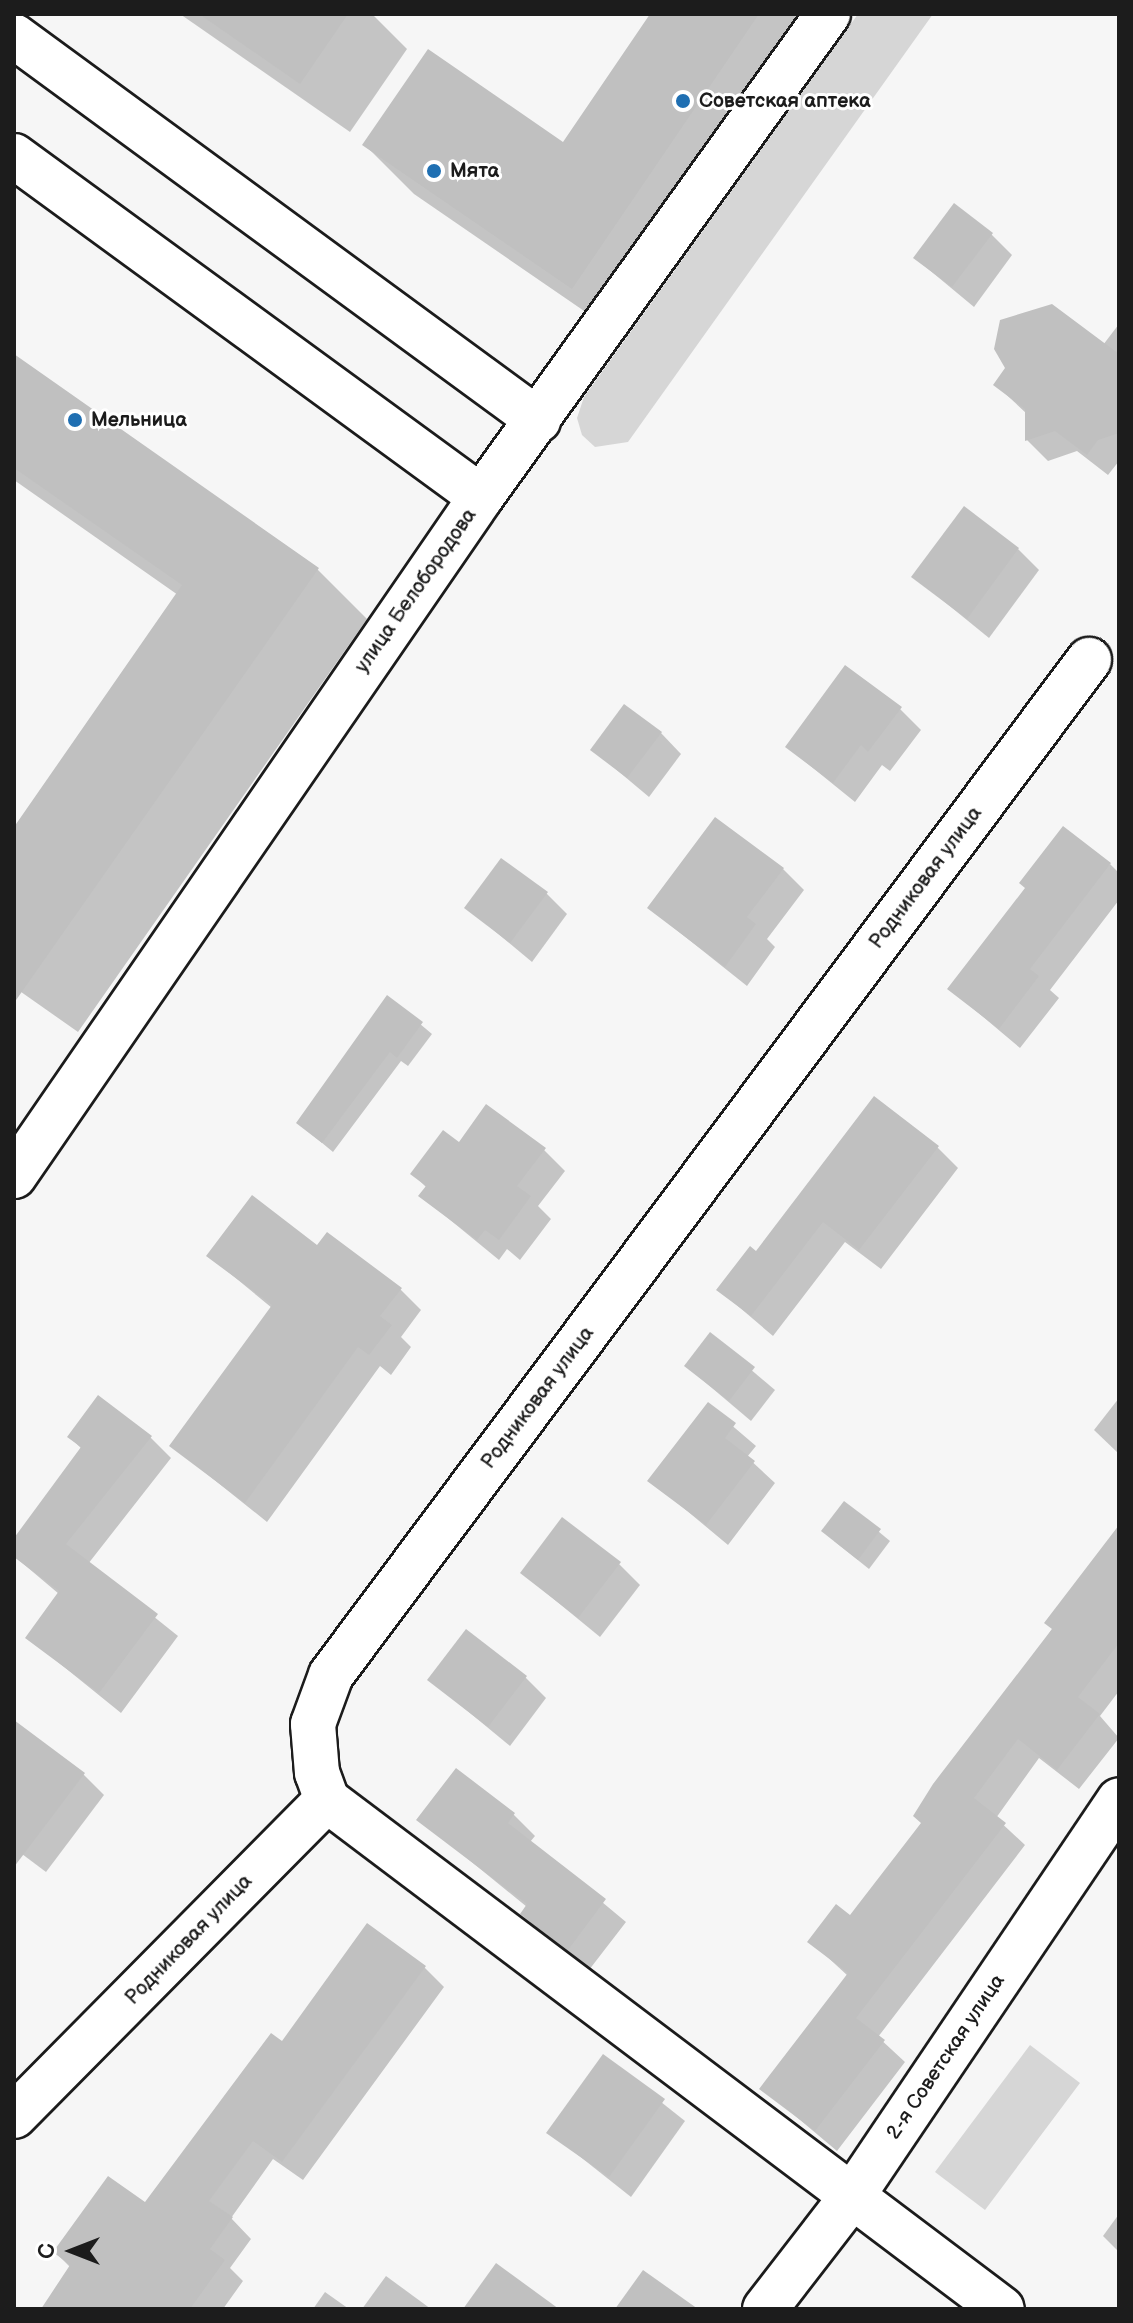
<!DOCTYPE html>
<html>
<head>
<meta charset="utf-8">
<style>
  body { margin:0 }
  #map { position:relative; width:1133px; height:2323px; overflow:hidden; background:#f6f6f6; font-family:"Balsamiq Sans",sans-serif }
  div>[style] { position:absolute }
  .green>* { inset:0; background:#d6d6d6 }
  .shadow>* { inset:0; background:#0003 }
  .building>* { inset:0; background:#c0c0c0 }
  .roads { filter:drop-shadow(2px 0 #1c1c1c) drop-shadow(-2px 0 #1c1c1c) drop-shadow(0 2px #1c1c1c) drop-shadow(0 -2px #1c1c1c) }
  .minor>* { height:44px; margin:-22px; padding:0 22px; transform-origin:22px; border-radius:22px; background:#fff }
  .dots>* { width:22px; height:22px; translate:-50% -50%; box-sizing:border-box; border:4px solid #fff; border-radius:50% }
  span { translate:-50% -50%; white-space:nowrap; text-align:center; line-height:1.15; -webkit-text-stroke:6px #fff; paint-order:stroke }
  .poi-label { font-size:20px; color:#1c1c1c; font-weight:700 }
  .left { translate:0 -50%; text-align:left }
  .street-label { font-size:20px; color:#1c1c1c }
  .frame { position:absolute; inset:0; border:16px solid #1c1c1c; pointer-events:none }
  .north { position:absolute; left:32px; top:2211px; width:80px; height:80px; -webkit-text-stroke:6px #fff; paint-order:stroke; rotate:270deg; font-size:22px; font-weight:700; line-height:32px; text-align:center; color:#1c1c1c }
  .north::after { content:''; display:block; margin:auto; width:28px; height:36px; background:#1c1c1c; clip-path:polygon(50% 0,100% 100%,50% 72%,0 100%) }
</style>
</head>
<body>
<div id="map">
  <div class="green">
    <div style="clip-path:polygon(858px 14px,933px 14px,628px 442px,595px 447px,582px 435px,577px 418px,584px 397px)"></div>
    <div style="clip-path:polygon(1030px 2045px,1080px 2083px,985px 2210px,935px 2172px)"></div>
  </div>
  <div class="shadow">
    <div style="clip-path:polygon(180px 14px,372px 14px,407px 49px,350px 132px)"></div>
    <div style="clip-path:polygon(652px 14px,842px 14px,622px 337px,414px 194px,365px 145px,563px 144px)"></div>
    <div style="clip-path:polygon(991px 234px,1012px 255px,974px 307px,915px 258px)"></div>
    <div style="clip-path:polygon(1119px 324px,1119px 461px,1108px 475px,1077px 451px,1048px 461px,1027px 440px,1027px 414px,995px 384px,1103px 345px)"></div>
    <div style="clip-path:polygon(14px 357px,317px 569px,367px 619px,78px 1032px,14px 987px,14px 830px,178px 595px,14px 480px)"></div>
    <div style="clip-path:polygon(1018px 549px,1039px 570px,989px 638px,914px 577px)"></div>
    <div style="clip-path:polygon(900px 709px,921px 730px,890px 771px,882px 765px,855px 802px,787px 747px)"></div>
    <div style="clip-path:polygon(661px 733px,681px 754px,649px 797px,593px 750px)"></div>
    <div style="clip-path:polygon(1110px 864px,1119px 873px,1119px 900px,1050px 990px,1059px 998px,1020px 1048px,950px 989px)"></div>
    <div style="clip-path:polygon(783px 869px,804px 890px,767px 939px,775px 947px,747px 986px,649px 908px)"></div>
    <div style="clip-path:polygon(546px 893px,567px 914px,532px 962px,467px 908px)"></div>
    <div style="clip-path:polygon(388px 997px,432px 1034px,408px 1066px,401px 1061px,333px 1152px,298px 1123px)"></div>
    <div style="clip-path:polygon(459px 1144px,544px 1150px,565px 1171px,538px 1206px,551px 1219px,520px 1260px,507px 1249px,499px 1260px,421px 1196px,427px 1188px,413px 1174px)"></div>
    <div style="clip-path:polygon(937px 1147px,958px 1168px,881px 1269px,845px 1242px,773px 1336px,719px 1290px,757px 1253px)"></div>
    <div style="clip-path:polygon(317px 1248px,400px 1289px,421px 1310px,401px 1337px,411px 1347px,391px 1375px,380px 1366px,267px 1522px,172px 1446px,272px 1308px,209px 1256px)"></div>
    <div style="clip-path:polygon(710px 1335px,775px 1390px,751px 1421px,686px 1366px)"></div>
    <div style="clip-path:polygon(1119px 1398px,1119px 1454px,1094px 1430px)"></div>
    <div style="clip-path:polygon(708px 1405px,756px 1446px,747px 1457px,775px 1483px,728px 1545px,650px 1480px)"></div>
    <div style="clip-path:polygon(69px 1437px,150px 1437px,171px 1458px,88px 1564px,178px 1636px,121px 1713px,27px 1637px,59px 1594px,14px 1556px,14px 1541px,82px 1449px)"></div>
    <div style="clip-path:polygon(844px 1503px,890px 1541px,869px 1569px,834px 1541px)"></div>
    <div style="clip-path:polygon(1119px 1528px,1119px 1691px,1100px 1716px,1119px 1738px,1079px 1789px,1039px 1758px,996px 1818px,1025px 1845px,878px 2037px,905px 2062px,837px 2151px,762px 2088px,848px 1976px,810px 1941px,851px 1918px,923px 1824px)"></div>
    <div style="clip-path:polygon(619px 1564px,640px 1585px,600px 1637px,522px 1573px)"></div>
    <div style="clip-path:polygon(525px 1677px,546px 1698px,510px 1746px,430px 1680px)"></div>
    <div style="clip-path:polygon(83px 1774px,104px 1795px,46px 1872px,14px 1848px)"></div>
    <div style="clip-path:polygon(514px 1815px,535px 1836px,530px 1842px,626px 1922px,589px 1970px,543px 1935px,522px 1914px,527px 1907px,419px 1819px)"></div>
    <div style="clip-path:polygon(424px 1967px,444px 1987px,303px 2180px,273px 2159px,231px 2218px,251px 2239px,230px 2268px,243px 2281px,223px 2309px,43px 2309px,71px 2268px,55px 2252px,145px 2205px,283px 2044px)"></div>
    <div style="clip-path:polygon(603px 2056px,685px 2121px,631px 2197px,549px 2132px)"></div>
    <div style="clip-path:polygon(1119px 2214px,1119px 2252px,1103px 2236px)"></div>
    <div style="clip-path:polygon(386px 2276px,431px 2309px,362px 2309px)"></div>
    <div style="clip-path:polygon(325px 2292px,349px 2309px,313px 2309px)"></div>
  </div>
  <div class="building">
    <div style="clip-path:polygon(199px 14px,348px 14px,300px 84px)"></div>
    <div style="clip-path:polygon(650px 14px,759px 14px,572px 289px,362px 145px,428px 49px,563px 142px)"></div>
    <div style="clip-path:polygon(954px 203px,993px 233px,952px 287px,913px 258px)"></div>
    <div style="clip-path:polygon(1052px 304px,1119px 354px,1119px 433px,1098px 440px,1087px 455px,1055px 431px,1025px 441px,1025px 409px,993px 385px,1005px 368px,994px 349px,1000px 320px)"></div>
    <div style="clip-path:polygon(14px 354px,319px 568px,14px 1003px,14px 827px,182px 585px,14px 468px)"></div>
    <div style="clip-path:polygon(964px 506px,1019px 548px,967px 619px,911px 577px)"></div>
    <div style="clip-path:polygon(845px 665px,902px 707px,868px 752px,861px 745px,833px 783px,785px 747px)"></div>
    <div style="clip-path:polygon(624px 704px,662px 732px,627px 778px,590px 750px)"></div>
    <div style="clip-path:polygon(715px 817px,784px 868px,747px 917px,756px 924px,725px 967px,647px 908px)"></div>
    <div style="clip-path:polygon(1063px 826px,1111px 863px,1030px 969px,1039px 976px,999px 1029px,947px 989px,1025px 888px,1019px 883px)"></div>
    <div style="clip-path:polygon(501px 858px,548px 892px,510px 943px,464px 908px)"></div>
    <div style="clip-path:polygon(387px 995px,423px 1022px,397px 1058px,390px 1052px,322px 1143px,296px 1123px)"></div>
    <div style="clip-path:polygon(874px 1096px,939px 1146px,859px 1250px,823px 1222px,751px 1316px,716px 1290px,750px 1246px,756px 1251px)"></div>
    <div style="clip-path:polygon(486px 1104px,546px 1148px,517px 1186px,531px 1196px,499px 1240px,485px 1230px,477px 1240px,418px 1196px,426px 1186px,410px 1174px,443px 1130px,459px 1142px)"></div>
    <div style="clip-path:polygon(252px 1195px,317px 1245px,327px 1232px,402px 1288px,380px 1316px,392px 1325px,369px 1355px,358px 1347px,245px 1503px,169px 1446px,272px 1305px,206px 1256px)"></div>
    <div style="clip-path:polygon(710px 1332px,755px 1367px,729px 1401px,684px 1366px)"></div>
    <div style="clip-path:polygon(98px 1395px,152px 1436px,66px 1544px,158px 1614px,99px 1693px,25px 1638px,59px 1591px,14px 1557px,14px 1538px,81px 1447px,67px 1437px)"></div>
    <div style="clip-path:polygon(708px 1402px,736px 1423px,725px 1438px,755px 1461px,706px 1525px,647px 1481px)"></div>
    <div style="clip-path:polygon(844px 1501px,881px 1529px,858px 1560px,821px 1531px)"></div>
    <div style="clip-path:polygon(562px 1517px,621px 1562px,578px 1618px,520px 1573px)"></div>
    <div style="clip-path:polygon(1119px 1525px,1119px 1643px,1078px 1697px,1100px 1714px,1057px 1770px,1018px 1739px,974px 1798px,1006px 1823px,856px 2018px,885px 2040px,815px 2131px,759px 2089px,848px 1973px,807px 1942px,836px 1904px,850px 1915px,921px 1823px,913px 1816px,933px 1784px,1052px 1629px,1044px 1623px)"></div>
    <div style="clip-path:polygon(466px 1629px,527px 1676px,488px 1727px,427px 1680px)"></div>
    <div style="clip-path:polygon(14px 1720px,85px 1773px,14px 1867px)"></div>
    <div style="clip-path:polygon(456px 1768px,515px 1813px,508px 1823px,606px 1899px,568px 1950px,520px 1914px,527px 1904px,416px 1820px)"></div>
    <div style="clip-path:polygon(367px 1923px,426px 1966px,282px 2162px,253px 2141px,209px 2201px,233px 2217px,210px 2249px,225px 2260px,190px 2309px,41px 2309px,70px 2265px,53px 2252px,108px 2176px,145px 2202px,271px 2033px,282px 2041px)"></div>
    <div style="clip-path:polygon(603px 2054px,665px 2099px,609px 2177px,546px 2133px)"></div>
    <div style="clip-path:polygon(496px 2263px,559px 2309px,463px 2309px)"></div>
    <div style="clip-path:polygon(643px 2270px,698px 2309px,615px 2309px)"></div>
  </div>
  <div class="roads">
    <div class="minor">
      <div style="left:14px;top:36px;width:650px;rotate:36.23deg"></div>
      <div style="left:14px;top:156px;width:578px;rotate:36.14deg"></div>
      <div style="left:14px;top:1176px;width:824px;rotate:-55.48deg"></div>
      <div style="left:481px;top:497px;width:595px;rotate:-54.31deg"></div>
      <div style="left:327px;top:1800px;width:845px;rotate:37.02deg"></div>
      <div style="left:14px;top:2116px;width:445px;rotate:-45.3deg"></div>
      <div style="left:327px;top:1800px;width:29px;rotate:-110deg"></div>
      <div style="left:317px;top:1773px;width:49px;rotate:-94.7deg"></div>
      <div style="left:313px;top:1724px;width:52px;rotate:-69.8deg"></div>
      <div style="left:331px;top:1675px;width:1267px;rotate:-53.25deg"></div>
      <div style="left:765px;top:2309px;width:144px;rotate:-52.3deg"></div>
      <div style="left:853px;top:2195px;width:476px;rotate:-56deg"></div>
    </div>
  </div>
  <div class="dots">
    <div style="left:683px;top:101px;background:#1f6fb2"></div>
    <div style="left:434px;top:171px;background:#1f6fb2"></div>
    <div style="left:75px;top:420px;background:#1f6fb2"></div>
  </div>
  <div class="poi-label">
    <span class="left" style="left:699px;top:101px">Советская аптека</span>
    <span class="left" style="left:450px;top:171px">Мята</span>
    <span class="left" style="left:91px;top:420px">Мельница</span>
  </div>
  <div class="street-label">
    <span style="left:416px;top:591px;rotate:-55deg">улица Белобородова</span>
    <span style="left:926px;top:878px;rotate:-53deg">Родниковая улица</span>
    <span style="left:538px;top:1398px;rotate:-53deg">Родниковая улица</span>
    <span style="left:189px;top:1940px;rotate:-46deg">Родниковая улица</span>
    <span style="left:946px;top:2057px;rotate:-56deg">2-я Советская улица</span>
  </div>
  <div class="frame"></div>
  <div class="north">С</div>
</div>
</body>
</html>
